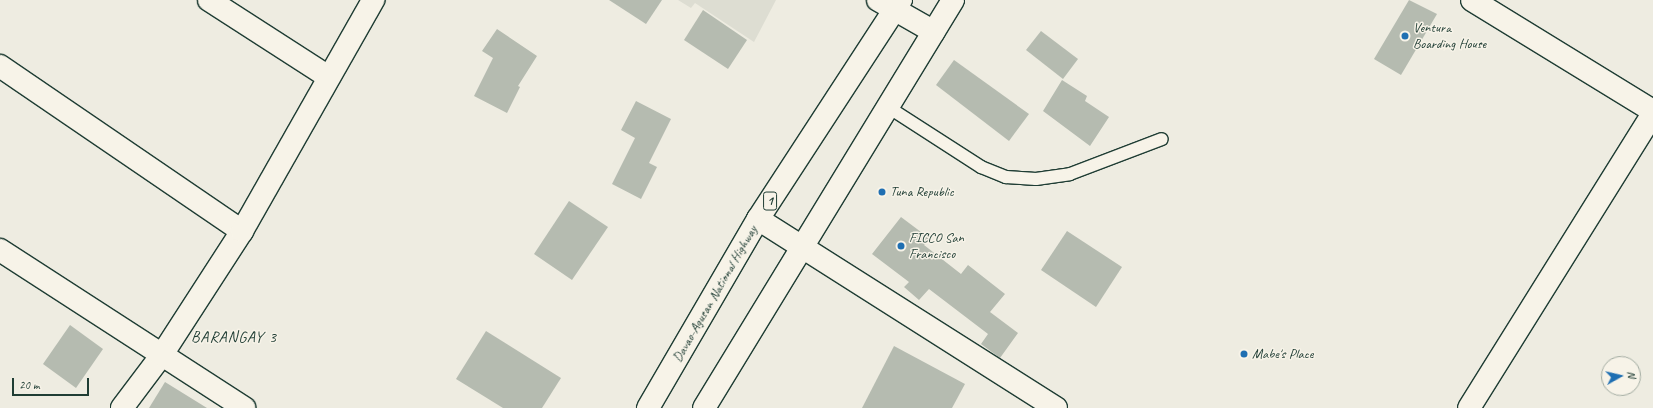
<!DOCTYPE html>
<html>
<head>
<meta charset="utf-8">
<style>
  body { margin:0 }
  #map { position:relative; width:1653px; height:408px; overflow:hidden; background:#eeece1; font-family:Caveat,sans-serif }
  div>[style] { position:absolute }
  .built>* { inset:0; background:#ddddd2 }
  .building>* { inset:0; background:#b5bbb0 }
  .roads { filter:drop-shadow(1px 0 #1f3d34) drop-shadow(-1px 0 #1f3d34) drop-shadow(0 1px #1f3d34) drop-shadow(0 -1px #1f3d34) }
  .lane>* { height:12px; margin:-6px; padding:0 6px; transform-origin:6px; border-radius:6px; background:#f7f3e8 }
  .street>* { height:22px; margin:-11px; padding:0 11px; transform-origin:11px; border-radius:11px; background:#f7f3e8 }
  .secondary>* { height:22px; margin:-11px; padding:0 11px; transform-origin:11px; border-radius:11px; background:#f7f3e8 }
  .highway>* { height:22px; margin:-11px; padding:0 11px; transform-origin:11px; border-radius:11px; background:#f7f3e8 }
  .dots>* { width:11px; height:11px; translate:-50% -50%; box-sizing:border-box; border:2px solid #f7f3e8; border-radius:50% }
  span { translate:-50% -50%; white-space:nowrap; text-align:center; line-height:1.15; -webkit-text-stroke:3px #f7f3e8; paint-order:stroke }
  .shield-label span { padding:1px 3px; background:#f7f3e8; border:1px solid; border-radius:3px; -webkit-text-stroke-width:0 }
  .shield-label { font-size:13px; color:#1f3d34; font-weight:700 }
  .poi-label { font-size:14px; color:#1f3d34 }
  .left { translate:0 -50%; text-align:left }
  .street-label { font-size:14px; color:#1f3d34 }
  .quarter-label { font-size:16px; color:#1f3d34; letter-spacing:1px }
  .north { position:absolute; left:1601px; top:356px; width:40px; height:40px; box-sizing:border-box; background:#f7f3e8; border:1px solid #a1aaa0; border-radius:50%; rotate:82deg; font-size:11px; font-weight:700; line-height:16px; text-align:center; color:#1f3d34 }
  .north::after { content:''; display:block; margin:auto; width:14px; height:18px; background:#1f6fb2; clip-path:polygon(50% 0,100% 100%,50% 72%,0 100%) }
  .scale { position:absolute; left:12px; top:378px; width:77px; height:18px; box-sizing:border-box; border:2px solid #1f3d34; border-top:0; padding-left:5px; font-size:12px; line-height:14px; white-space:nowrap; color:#1f3d34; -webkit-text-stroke:3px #f7f3e8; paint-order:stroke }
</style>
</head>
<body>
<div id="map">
  <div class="built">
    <div style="clip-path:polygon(678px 0,776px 0,754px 42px,695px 3px,691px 8px)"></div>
  </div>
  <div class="building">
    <div style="clip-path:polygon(609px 0,662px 0,646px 24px)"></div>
    <div style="clip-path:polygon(1409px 0,1437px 14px,1401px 75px,1374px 59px)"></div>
    <div style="clip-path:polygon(703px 10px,747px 40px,728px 69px,684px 40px)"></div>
    <div style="clip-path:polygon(497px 29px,537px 56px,518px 86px,520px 87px,507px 113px,474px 96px,493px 58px,482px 51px)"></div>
    <div style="clip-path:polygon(1041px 31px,1078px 59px,1063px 79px,1026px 50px)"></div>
    <div style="clip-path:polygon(954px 60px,1029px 114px,1009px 141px,936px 85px)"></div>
    <div style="clip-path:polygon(1062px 80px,1087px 96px,1085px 101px,1109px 117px,1090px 146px,1043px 111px)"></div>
    <div style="clip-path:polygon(636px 101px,671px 119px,649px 163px,657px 167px,641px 199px,612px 184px,635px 138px,621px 130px)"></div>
    <div style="clip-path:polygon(569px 201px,608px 227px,572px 280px,534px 254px)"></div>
    <div style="clip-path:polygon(901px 217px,929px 238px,924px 245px,961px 274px,968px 265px,1005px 294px,990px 312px,1018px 333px,1000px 358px,981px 344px,988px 334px,929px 289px,919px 300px,904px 287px,909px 282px,872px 254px)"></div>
    <div style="clip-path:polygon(1067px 231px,1122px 267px,1096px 307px,1041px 270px)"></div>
    <div style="clip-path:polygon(70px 325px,103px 349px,76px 388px,43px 364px)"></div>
    <div style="clip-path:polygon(486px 331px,561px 378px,542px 408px,503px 408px,456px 379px)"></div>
    <div style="clip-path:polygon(894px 346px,965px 384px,952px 408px,862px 408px)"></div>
    <div style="clip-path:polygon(165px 382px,207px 408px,149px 408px)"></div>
  </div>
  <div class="roads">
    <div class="lane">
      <div style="left:888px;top:107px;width:111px;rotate:32.8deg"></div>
      <div style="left:981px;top:167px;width:27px;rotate:22deg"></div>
      <div style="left:1006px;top:177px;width:30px;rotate:4deg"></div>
      <div style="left:1036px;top:179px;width:34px;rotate:-8deg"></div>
      <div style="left:1070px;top:174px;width:98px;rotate:-20.8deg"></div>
    </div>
    <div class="street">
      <div style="left:209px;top:0;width:140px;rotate:32.8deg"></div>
      <div style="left:878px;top:0;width:64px;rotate:29.7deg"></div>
      <div style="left:0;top:66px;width:293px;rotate:34.3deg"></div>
      <div style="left:242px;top:231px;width:149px;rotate:122.9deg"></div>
      <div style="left:161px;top:356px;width:65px;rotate:126.9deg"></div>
      <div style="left:758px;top:219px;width:353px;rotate:32.4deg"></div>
      <div style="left:242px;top:231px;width:266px;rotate:-60.4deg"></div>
      <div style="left:0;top:250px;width:291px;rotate:32.9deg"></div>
      <div style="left:1469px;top:408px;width:348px;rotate:-58deg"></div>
    </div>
    <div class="secondary">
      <div style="left:1472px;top:0;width:212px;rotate:31.5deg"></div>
    </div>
    <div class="highway">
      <div style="left:648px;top:408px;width:219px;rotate:-59.8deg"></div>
      <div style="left:758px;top:219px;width:262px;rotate:-56.9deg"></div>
      <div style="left:704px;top:408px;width:478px;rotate:-58.6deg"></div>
    </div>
  </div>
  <div class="dots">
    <div style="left:1405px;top:36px;background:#1f6fb2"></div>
    <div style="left:882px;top:192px;background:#1f6fb2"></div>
    <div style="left:901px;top:246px;background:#1f6fb2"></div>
    <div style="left:1244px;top:354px;background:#1f6fb2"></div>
  </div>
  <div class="shield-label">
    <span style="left:770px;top:201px">1</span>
  </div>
  <div class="poi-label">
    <span class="left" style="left:1413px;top:36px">Ventura<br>Boarding House</span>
    <span class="left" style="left:890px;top:192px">Tuna Republic</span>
    <span class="left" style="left:909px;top:246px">FICCO San<br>Francisco</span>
    <span class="left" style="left:1252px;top:354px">Mabe's Place</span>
  </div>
  <div class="street-label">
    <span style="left:715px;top:294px;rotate:-60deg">Davao-Agusan National Highway</span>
  </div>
  <div class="quarter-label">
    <span style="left:234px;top:337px">BARANGAY 3</span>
  </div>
  <div class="north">N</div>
  <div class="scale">20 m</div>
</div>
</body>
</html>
